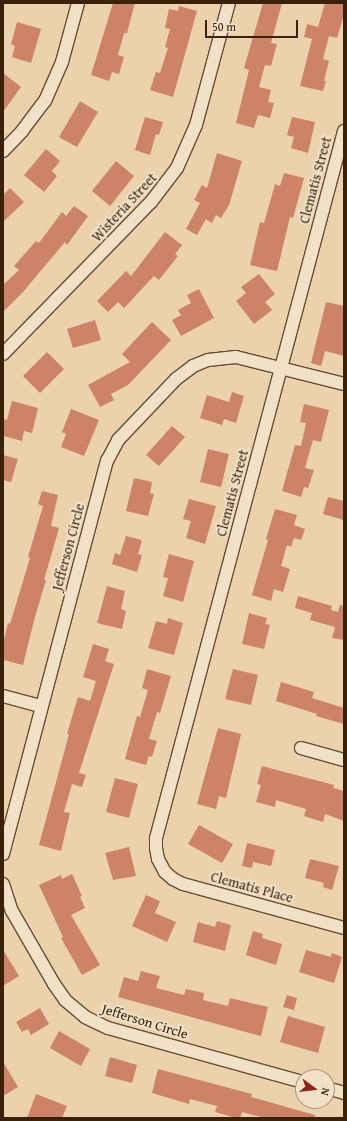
<!DOCTYPE html>
<html>
<head>
<meta charset="utf-8">
<style>
  body { margin:0 }
  #map { position:relative; width:347px; height:1121px; overflow:hidden; background:#ebd1ac; font-family:"Gentium Book Plus",serif }
  div>[style] { position:absolute }
  .building>* { inset:0; background:#cc8368 }
  .roads { filter:drop-shadow(1px 0 #664e32) drop-shadow(-1px 0 #664e32) drop-shadow(0 1px #664e32) drop-shadow(0 -1px #664e32) }
  .minor>* { height:12px; margin:-6px; padding:0 6px; transform-origin:6px; border-radius:6px; background:#f2e1c9 }
  span { translate:-50% -50%; white-space:nowrap; text-align:center; line-height:1.15; -webkit-text-stroke:4px #f2e1c9; paint-order:stroke }
  .street-label { font-size:14px; color:#392209 }
  .frame { position:absolute; inset:0; border:4px solid #392209; pointer-events:none }
  .north { position:absolute; left:295px; top:1069px; width:40px; height:40px; box-sizing:border-box; background:#f2e1c9; border:1px solid #a8957c; border-radius:50%; rotate:105deg; font-size:11px; font-weight:700; line-height:16px; text-align:center; color:#392209 }
  .north::after { content:''; display:block; margin:auto; width:14px; height:18px; background:#8f2418; clip-path:polygon(50% 0,100% 100%,50% 72%,0 100%) }
  .scale { position:absolute; left:205px; top:20px; width:93px; height:18px; box-sizing:border-box; border:2px solid #392209; border-top:0; padding-left:5px; font-size:12px; line-height:14px; white-space:nowrap; color:#392209; -webkit-text-stroke:3px #f2e1c9; paint-order:stroke }
</style>
</head>
<body>
<div id="map">
  <div class="building">
    <div style="clip-path:polygon(113px 3px,135px 3px,127px 33px,124px 33px,118px 55px,124px 57px,119px 74px,112px 72px,109px 81px,91px 75px)"></div>
    <div style="clip-path:polygon(263px 3px,282px 3px,271px 43px,277px 44px,271px 66px,265px 65px,259px 87px,271px 90px,268px 102px,274px 103px,270px 118px,258px 115px,254px 128px,236px 123px,249px 70px,244px 68px)"></div>
    <div style="clip-path:polygon(325px 3px,344px 3px,344px 15px,337px 38px,329px 36px,323px 59px,329px 61px,324px 81px,326px 81px,323px 91px,300px 86px,312px 39px,304px 37px,307px 24px,318px 27px)"></div>
    <div style="clip-path:polygon(179px 6px,197px 11px,173px 97px,150px 90px,156px 72px,160px 73px,168px 48px,165px 47px,170px 29px,165px 28px,169px 9px,178px 11px)"></div>
    <div style="clip-path:polygon(17px 22px,41px 29px,31px 63px,12px 57px,15px 46px,11px 44px)"></div>
    <div style="clip-path:polygon(3px 73px,21px 87px,3px 112px)"></div>
    <div style="clip-path:polygon(80px 101px,98px 112px,77px 147px,59px 137px)"></div>
    <div style="clip-path:polygon(145px 117px,163px 122px,159px 135px,156px 134px,150px 155px,135px 150px)"></div>
    <div style="clip-path:polygon(292px 117px,315px 122px,308px 153px,291px 148px,294px 137px,287px 135px)"></div>
    <div style="clip-path:polygon(46px 149px,60px 161px,52px 171px,57px 176px,44px 192px,24px 175px)"></div>
    <div style="clip-path:polygon(217px 153px,242px 161px,229px 205px,221px 218px,216px 215px,212px 223px,206px 219px,197px 235px,186px 229px,200px 203px,194px 200px,202px 185px,207px 188px)"></div>
    <div style="clip-path:polygon(116px 161px,134px 176px,110px 206px,92px 191px)"></div>
    <div style="clip-path:polygon(284px 173px,304px 178px,293px 218px,290px 217px,277px 271px,250px 265px,260px 222px,264px 223px,275px 184px,280px 186px)"></div>
    <div style="clip-path:polygon(10px 188px,24px 202px,3px 222px,3px 195px)"></div>
    <div style="clip-path:polygon(74px 206px,88px 216px,67px 245px,65px 242px,23px 292px,3px 312px,3px 285px,19px 270px,14px 266px,36px 241px,39px 243px,62px 212px,66px 216px)"></div>
    <div style="clip-path:polygon(165px 232px,182px 245px,175px 254px,178px 256px,159px 280px,154px 276px,124px 308px,118px 302px,108px 312px,97px 301px,126px 271px,131px 276px)"></div>
    <div style="clip-path:polygon(259px 274px,275px 294px,265px 302px,272px 310px,254px 324px,236px 301px,246px 293px,241px 287px)"></div>
    <div style="clip-path:polygon(199px 289px,214px 318px,181px 336px,172px 320px,181px 315px,178px 310px,191px 303px,187px 295px)"></div>
    <div style="clip-path:polygon(326px 302px,344px 306px,344px 356px,325px 351px,321px 366px,311px 363px)"></div>
    <div style="clip-path:polygon(95px 320px,101px 340px,73px 348px,67px 329px)"></div>
    <div style="clip-path:polygon(152px 322px,171px 340px,128px 385px,111px 394px,114px 400px,100px 407px,88px 385px,130px 362px,122px 354px)"></div>
    <div style="clip-path:polygon(47px 352px,64px 369px,40px 393px,23px 376px)"></div>
    <div style="clip-path:polygon(232px 392px,244px 396px,236px 423px,224px 419px,222px 425px,200px 418px,207px 395px,229px 402px)"></div>
    <div style="clip-path:polygon(12px 401px,38px 408px,32px 433px,24px 431px,22px 441px,3px 436px,3px 419px,7px 420px)"></div>
    <div style="clip-path:polygon(304px 404px,329px 410px,321px 442px,313px 440px,305px 468px,314px 470px,308px 488px,304px 487px,301px 497px,282px 491px,295px 445px,301px 446px,306px 423px,300px 422px)"></div>
    <div style="clip-path:polygon(71px 409px,99px 420px,84px 456px,61px 447px,66px 434px,62px 432px)"></div>
    <div style="clip-path:polygon(172px 426px,185px 437px,159px 466px,146px 455px)"></div>
    <div style="clip-path:polygon(208px 449px,229px 454px,221px 487px,200px 482px)"></div>
    <div style="clip-path:polygon(3px 455px,18px 459px,11px 482px,3px 480px)"></div>
    <div style="clip-path:polygon(134px 478px,152px 482px,150px 493px,154px 494px,148px 516px,126px 511px)"></div>
    <div style="clip-path:polygon(42px 491px,58px 495px,51px 526px,59px 528px,44px 580px,46px 580px,35px 617px,23px 665px,3px 660px,3px 644px,8px 623px,10px 624px,30px 558px,28px 557px,43px 506px,38px 504px)"></div>
    <div style="clip-path:polygon(328px 497px,344px 501px,344px 520px,323px 514px)"></div>
    <div style="clip-path:polygon(189px 499px,216px 506px,205px 544px,186px 538px,191px 521px,183px 519px)"></div>
    <div style="clip-path:polygon(275px 509px,297px 515px,294px 525px,305px 529px,301px 540px,294px 538px,291px 547px,287px 545px,281px 566px,290px 569px,283px 592px,274px 589px,271px 601px,252px 595px,268px 540px,266px 539px)"></div>
    <div style="clip-path:polygon(126px 536px,142px 540px,138px 554px,142px 555px,137px 572px,112px 564px,115px 553px,120px 555px)"></div>
    <div style="clip-path:polygon(169px 554px,194px 561px,183px 602px,163px 596px,168px 578px,163px 577px)"></div>
    <div style="clip-path:polygon(107px 586px,125px 591px,121px 609px,126px 611px,122px 629px,97px 623px)"></div>
    <div style="clip-path:polygon(298px 596px,332px 606px,331px 610px,338px 612px,340px 605px,344px 606px,344px 640px,332px 638px,335px 627px,310px 620px,312px 613px,295px 608px)"></div>
    <div style="clip-path:polygon(249px 613px,267px 618px,265px 624px,270px 625px,264px 649px,242px 644px)"></div>
    <div style="clip-path:polygon(168px 618px,183px 623px,174px 655px,148px 648px,156px 621px,167px 624px)"></div>
    <div style="clip-path:polygon(93px 644px,109px 649px,105px 661px,114px 664px,79px 773px,86px 775px,82px 787px,72px 784px,64px 812px,70px 813px,61px 851px,39px 845px,69px 734px,67px 734px,78px 697px,90px 701px,96px 681px,83px 677px)"></div>
    <div style="clip-path:polygon(147px 669px,171px 676px,160px 713px,157px 712px,149px 739px,157px 741px,152px 757px,149px 756px,146px 765px,125px 759px,137px 716px,140px 717px,148px 690px,142px 688px)"></div>
    <div style="clip-path:polygon(233px 669px,258px 675px,251px 705px,225px 699px)"></div>
    <div style="clip-path:polygon(281px 682px,314px 692px,312px 698px,344px 708px,344px 724px,316px 716px,317px 714px,276px 701px)"></div>
    <div style="clip-path:polygon(218px 728px,241px 734px,226px 798px,219px 796px,216px 809px,197px 804px)"></div>
    <div style="clip-path:polygon(262px 766px,334px 785px,333px 788px,344px 791px,344px 821px,325px 814px,323px 822px,304px 816px,306px 809px,276px 800px,275px 807px,256px 802px,261px 785px,257px 784px)"></div>
    <div style="clip-path:polygon(115px 778px,138px 784px,129px 818px,106px 812px)"></div>
    <div style="clip-path:polygon(199px 825px,233px 844px,222px 863px,188px 844px)"></div>
    <div style="clip-path:polygon(247px 843px,275px 850px,271px 866px,253px 862px,252px 868px,242px 866px)"></div>
    <div style="clip-path:polygon(129px 847px,136px 876px,113px 880px,105px 853px)"></div>
    <div style="clip-path:polygon(310px 859px,339px 866px,332px 890px,323px 887px,324px 883px,305px 878px)"></div>
    <div style="clip-path:polygon(72px 874px,82px 896px,80px 897px,85px 908px,71px 915px,100px 965px,82px 975px,61px 938px,63px 937px,39px 885px,61px 875px,62px 879px)"></div>
    <div style="clip-path:polygon(146px 895px,160px 901px,155px 913px,176px 922px,167px 942px,132px 926px)"></div>
    <div style="clip-path:polygon(217px 921px,231px 925px,225px 951px,193px 942px,198px 922px,215px 927px)"></div>
    <div style="clip-path:polygon(253px 931px,263px 934px,262px 938px,282px 944px,276px 965px,246px 955px)"></div>
    <div style="clip-path:polygon(3px 950px,19px 976px,3px 986px)"></div>
    <div style="clip-path:polygon(306px 950px,331px 957px,332px 953px,342px 957px,334px 983px,299px 972px)"></div>
    <div style="clip-path:polygon(141px 971px,160px 976px,156px 988px,184px 995px,186px 989px,204px 993px,203px 1000px,228px 1006px,230px 998px,268px 1007px,261px 1036px,118px 997px,124px 977px,138px 981px)"></div>
    <div style="clip-path:polygon(287px 995px,297px 998px,294px 1010px,283px 1007px)"></div>
    <div style="clip-path:polygon(40px 1008px,49px 1024px,31px 1035px,28px 1029px,22px 1032px,16px 1022px)"></div>
    <div style="clip-path:polygon(288px 1016px,325px 1027px,318px 1053px,280px 1042px)"></div>
    <div style="clip-path:polygon(59px 1031px,90px 1049px,81px 1066px,50px 1048px)"></div>
    <div style="clip-path:polygon(110px 1057px,137px 1065px,132px 1083px,105px 1076px)"></div>
    <div style="clip-path:polygon(3px 1062px,18px 1087px,3px 1096px)"></div>
    <div style="clip-path:polygon(158px 1069px,252px 1094px,251px 1097px,315px 1115px,315px 1118px,265px 1118px,242px 1112px,240px 1118px,236px 1118px,215px 1112px,217px 1106px,190px 1099px,189px 1104px,152px 1093px)"></div>
    <div style="clip-path:polygon(36px 1094px,67px 1106px,62px 1118px,27px 1118px)"></div>
  </div>
  <div class="roads">
    <div class="minor">
      <div style="left:344px;top:131px;width:732px;rotate:104.89deg"></div>
      <div style="left:156px;top:838px;width:10px;rotate:90deg"></div>
      <div style="left:156px;top:848px;width:11px;rotate:80deg"></div>
      <div style="left:158px;top:859px;width:15px;rotate:62deg"></div>
      <div style="left:165px;top:872px;width:11px;rotate:41deg"></div>
      <div style="left:173px;top:879px;width:11px;rotate:27deg"></div>
      <div style="left:183px;top:884px;width:167px;rotate:15.3deg"></div>
      <div style="left:3px;top:151px;width:28px;rotate:-46deg"></div>
      <div style="left:22px;top:131px;width:38px;rotate:-53deg"></div>
      <div style="left:45px;top:101px;width:43px;rotate:-66.4deg"></div>
      <div style="left:62px;top:62px;width:61px;rotate:-74.8deg"></div>
      <div style="left:3px;top:354px;width:212px;rotate:-45.8deg"></div>
      <div style="left:151px;top:202px;width:43px;rotate:-52.6deg"></div>
      <div style="left:177px;top:168px;width:47px;rotate:-66.2deg"></div>
      <div style="left:196px;top:125px;width:126px;rotate:-74.9deg"></div>
      <div style="left:3px;top:696px;width:39px;rotate:15deg"></div>
      <div style="left:301px;top:748px;width:45px;rotate:15.6deg"></div>
      <div style="left:3px;top:854px;width:407px;rotate:-75.2deg"></div>
      <div style="left:107px;top:461px;width:24px;rotate:-62deg"></div>
      <div style="left:118px;top:440px;width:84px;rotate:-46.4deg"></div>
      <div style="left:176px;top:379px;width:21px;rotate:-37deg"></div>
      <div style="left:193px;top:366px;width:16px;rotate:-22deg"></div>
      <div style="left:208px;top:360px;width:28px;rotate:-6deg"></div>
      <div style="left:236px;top:357px;width:111px;rotate:14deg"></div>
      <div style="left:3px;top:884px;width:28px;rotate:72deg"></div>
      <div style="left:12px;top:911px;width:84px;rotate:60.1deg"></div>
      <div style="left:54px;top:984px;width:19px;rotate:55deg"></div>
      <div style="left:65px;top:1000px;width:26px;rotate:40deg"></div>
      <div style="left:85px;top:1017px;width:25px;rotate:26deg"></div>
      <div style="left:108px;top:1028px;width:202px;rotate:15.5deg"></div>
      <div style="left:327px;top:1088px;width:18px;rotate:16deg"></div>
    </div>
  </div>
  <div class="street-label">
    <span style="left:315px;top:180px;rotate:-75deg">Clematis Street</span>
    <span style="left:124px;top:207px;rotate:-47deg">Wisteria Street</span>
    <span style="left:232px;top:493px;rotate:-75deg">Clematis Street</span>
    <span style="left:68px;top:547px;rotate:-75deg">Jefferson Circle</span>
    <span style="left:252px;top:887px;rotate:15deg">Clematis Place</span>
    <span style="left:145px;top:1021px;rotate:17deg">Jefferson Circle</span>
  </div>
  <div class="frame"></div>
  <div class="north">N</div>
  <div class="scale">50 m</div>
</div>
</body>
</html>
